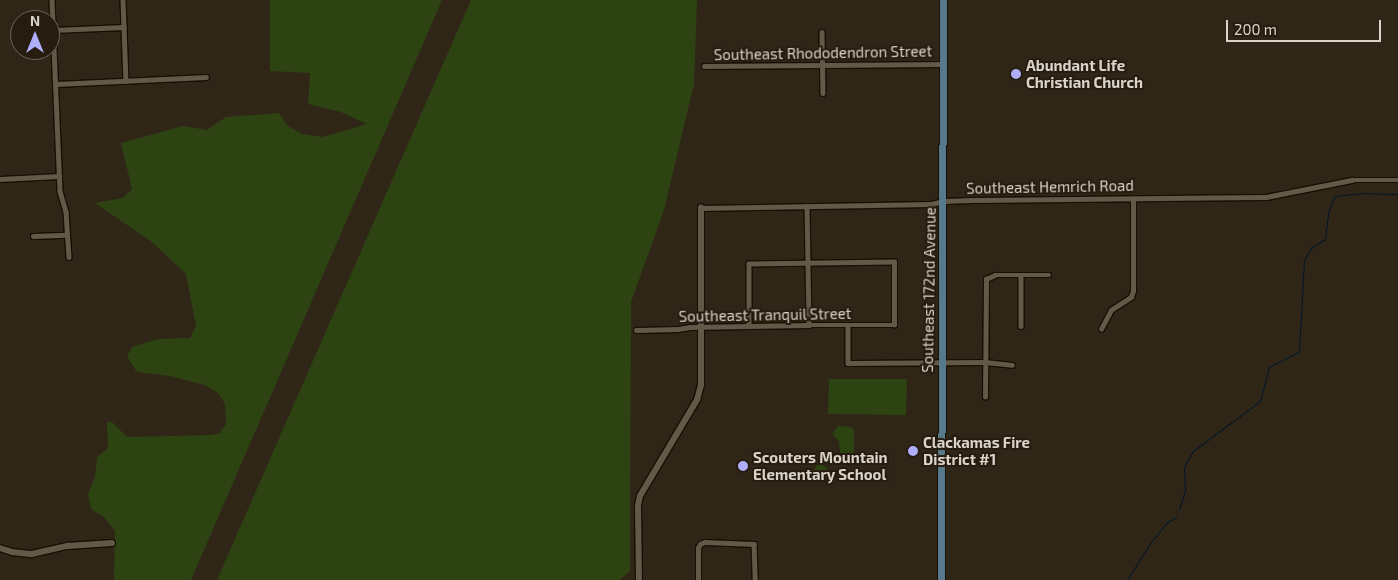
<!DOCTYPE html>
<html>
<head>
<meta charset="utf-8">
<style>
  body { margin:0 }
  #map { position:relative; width:1398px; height:580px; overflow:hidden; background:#302618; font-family:"Exo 2",sans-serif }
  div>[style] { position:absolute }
  .green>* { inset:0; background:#2d4412 }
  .stream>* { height:1px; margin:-0.5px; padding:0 0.5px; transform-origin:0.5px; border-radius:0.5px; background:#001628 }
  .roads { filter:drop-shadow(1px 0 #180f03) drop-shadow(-1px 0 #180f03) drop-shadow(0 1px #180f03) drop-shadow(0 -1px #180f03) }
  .minor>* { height:4.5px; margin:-2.25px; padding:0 2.25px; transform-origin:2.25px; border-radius:2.25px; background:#645849 }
  .tertiary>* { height:5.5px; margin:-2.75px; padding:0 2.75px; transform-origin:2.75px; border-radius:2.75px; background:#645849 }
  .primary>* { height:7px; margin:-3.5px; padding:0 3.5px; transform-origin:3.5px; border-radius:3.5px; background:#56798c }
  .dots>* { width:14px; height:14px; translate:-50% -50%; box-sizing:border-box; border:2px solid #261c0f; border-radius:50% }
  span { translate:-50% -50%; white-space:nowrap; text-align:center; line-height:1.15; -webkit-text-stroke:4px #261c0f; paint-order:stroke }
  .street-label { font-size:15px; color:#dad3ca }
  .poi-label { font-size:15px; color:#dad3ca; font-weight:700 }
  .left { translate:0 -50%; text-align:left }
  .north { position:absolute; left:10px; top:10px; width:50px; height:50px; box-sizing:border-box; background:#261c0f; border:1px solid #6e655a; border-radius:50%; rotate:0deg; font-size:14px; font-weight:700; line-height:20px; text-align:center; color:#dad3ca }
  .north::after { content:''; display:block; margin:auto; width:18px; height:22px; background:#afaefa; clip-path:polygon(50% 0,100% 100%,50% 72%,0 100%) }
  .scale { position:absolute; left:1226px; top:20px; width:155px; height:22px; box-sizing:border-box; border:2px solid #dad3ca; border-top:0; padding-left:6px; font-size:15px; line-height:18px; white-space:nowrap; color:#dad3ca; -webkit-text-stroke:4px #261c0f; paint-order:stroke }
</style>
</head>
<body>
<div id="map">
  <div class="green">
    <div style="clip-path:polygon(270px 0,442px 0,191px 580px,114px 580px,115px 531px,104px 517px,91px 509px,88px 494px,95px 477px,97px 457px,108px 448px,107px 422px,112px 422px,127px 437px,211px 435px,220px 433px,226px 424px,225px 404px,219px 394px,205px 385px,169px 376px,137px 372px,127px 357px,132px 347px,158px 339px,190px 338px,196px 326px,186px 274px,152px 242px,95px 203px,123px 198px,132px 189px,121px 143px,183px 126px,207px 130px,226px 117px,279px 113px,288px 126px,302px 134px,323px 137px,367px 124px,341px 112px,308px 104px,310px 73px,270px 71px)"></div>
    <div style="clip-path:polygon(471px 0,697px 0,694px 84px,664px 210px,631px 302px,630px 571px,619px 580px,217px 580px)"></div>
    <div style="clip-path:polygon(829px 379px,907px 379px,906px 415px,828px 414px)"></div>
    <div style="clip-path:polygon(838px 426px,851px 427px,854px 430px,854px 451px,851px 456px,846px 456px,840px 452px,839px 441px,832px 434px)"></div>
    <div style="clip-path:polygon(819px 463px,827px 468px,818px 483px,809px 477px)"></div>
  </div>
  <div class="stream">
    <div style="left:1179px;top:509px;width:18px;rotate:-71deg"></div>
    <div style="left:1185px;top:492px;width:25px;rotate:-92deg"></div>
    <div style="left:1184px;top:467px;width:18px;rotate:-61deg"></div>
    <div style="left:1193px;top:451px;width:84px;rotate:-36.7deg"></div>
    <div style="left:1260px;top:401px;width:35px;rotate:-75deg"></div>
    <div style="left:1269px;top:367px;width:34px;rotate:-27deg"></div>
    <div style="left:1299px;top:352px;width:91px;rotate:-86.9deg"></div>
    <div style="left:1304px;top:261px;width:15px;rotate:-62deg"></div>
    <div style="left:1311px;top:248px;width:17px;rotate:-33deg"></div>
    <div style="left:1325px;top:239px;width:26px;rotate:-83deg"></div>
    <div style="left:1328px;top:213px;width:18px;rotate:-68deg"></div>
    <div style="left:1335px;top:196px;width:28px;rotate:-6deg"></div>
    <div style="left:1363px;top:193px;width:35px;rotate:2deg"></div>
    <div style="left:1127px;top:580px;width:41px;rotate:-57.8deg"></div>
    <div style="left:1149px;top:545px;width:28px;rotate:-52deg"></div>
    <div style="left:1166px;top:523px;width:12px;rotate:-31deg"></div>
  </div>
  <div class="roads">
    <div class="minor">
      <div style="left:52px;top:0;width:191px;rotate:87.6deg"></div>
      <div style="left:60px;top:191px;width:22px;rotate:74deg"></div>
      <div style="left:66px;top:212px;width:45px;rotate:86.2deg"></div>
      <div style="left:123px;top:0;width:81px;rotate:87.9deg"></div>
      <div style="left:53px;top:30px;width:71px;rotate:-2.4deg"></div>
      <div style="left:822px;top:32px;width:61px;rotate:89.1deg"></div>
      <div style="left:704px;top:66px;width:239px;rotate:-0.5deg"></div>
      <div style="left:56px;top:84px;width:150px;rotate:-2.7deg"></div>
      <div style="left:0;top:179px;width:59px;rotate:-2.9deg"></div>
      <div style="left:807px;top:206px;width:119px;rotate:89deg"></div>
      <div style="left:701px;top:208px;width:230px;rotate:-1deg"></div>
      <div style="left:931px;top:204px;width:13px;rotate:-13deg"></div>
      <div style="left:944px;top:201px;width:34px;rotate:-2deg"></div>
      <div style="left:978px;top:200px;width:288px;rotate:-0.6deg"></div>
      <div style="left:1266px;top:197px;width:88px;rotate:-11.2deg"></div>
      <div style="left:1352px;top:180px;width:46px"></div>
      <div style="left:33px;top:236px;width:34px;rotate:-2deg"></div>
      <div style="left:1021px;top:275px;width:51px;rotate:90deg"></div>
      <div style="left:848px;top:325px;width:38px;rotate:90deg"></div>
      <div style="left:848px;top:363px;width:137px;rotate:-0.4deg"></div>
      <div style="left:985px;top:362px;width:27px;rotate:6deg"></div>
      <div style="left:1101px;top:329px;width:21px;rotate:-62deg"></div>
      <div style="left:1111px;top:310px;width:24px;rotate:-33deg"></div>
      <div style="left:1131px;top:297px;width:6px;rotate:-72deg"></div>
      <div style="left:1133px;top:291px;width:92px;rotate:-90deg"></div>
      <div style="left:636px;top:330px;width:42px;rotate:-1.4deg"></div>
      <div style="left:678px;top:329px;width:12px;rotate:-9deg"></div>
      <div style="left:690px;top:327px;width:59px;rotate:-1deg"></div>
      <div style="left:749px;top:326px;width:60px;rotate:-1deg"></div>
      <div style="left:809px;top:325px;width:85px"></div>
      <div style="left:894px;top:325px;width:63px;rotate:-90deg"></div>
      <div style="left:894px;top:262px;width:145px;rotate:179.2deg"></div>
      <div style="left:749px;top:264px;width:62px;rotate:90deg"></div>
      <div style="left:985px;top:397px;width:118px;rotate:-89.5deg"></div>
      <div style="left:986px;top:279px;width:10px;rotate:-24deg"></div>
      <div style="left:995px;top:275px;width:54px"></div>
      <div style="left:698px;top:580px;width:32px;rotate:-90deg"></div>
      <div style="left:698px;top:548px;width:4px;rotate:-63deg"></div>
      <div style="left:700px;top:544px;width:5px;rotate:-22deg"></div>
      <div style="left:705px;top:542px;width:49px;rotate:2.3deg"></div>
      <div style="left:754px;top:544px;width:36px;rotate:88deg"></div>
    </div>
    <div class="tertiary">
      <div style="left:0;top:548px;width:13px;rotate:18deg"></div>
      <div style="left:12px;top:552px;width:20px;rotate:6deg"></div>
      <div style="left:32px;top:554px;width:37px;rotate:-13deg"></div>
      <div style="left:68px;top:546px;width:44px;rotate:-3.9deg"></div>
      <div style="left:639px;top:580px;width:74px;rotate:-90.8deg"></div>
      <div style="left:638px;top:506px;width:10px;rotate:-79deg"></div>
      <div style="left:640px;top:496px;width:112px;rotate:-59.3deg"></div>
      <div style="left:697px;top:400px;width:16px;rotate:-75deg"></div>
      <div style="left:701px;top:385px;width:177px;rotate:-90deg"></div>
    </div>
    <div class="primary">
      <div style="left:941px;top:580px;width:580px;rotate:-89.8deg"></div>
    </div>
  </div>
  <div class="dots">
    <div style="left:1016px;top:74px;background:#afaefa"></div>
    <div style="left:913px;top:451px;background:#afaefa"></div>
    <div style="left:743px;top:466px;background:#afaefa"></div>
  </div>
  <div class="street-label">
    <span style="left:823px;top:53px;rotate:-1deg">Southeast Rhododendron Street</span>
    <span style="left:1050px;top:187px;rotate:-1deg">Southeast Hemrich Road</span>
    <span style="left:929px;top:290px;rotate:-89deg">Southeast 172nd Avenue</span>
    <span style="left:765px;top:315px;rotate:-1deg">Southeast Tranquil Street</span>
  </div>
  <div class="poi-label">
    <span class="left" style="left:1026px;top:74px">Abundant Life<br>Christian Church</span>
    <span class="left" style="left:923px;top:451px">Clackamas Fire<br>District #1</span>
    <span class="left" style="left:753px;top:466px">Scouters Mountain<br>Elementary School</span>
  </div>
  <div class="north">N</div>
  <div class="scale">200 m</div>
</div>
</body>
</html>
